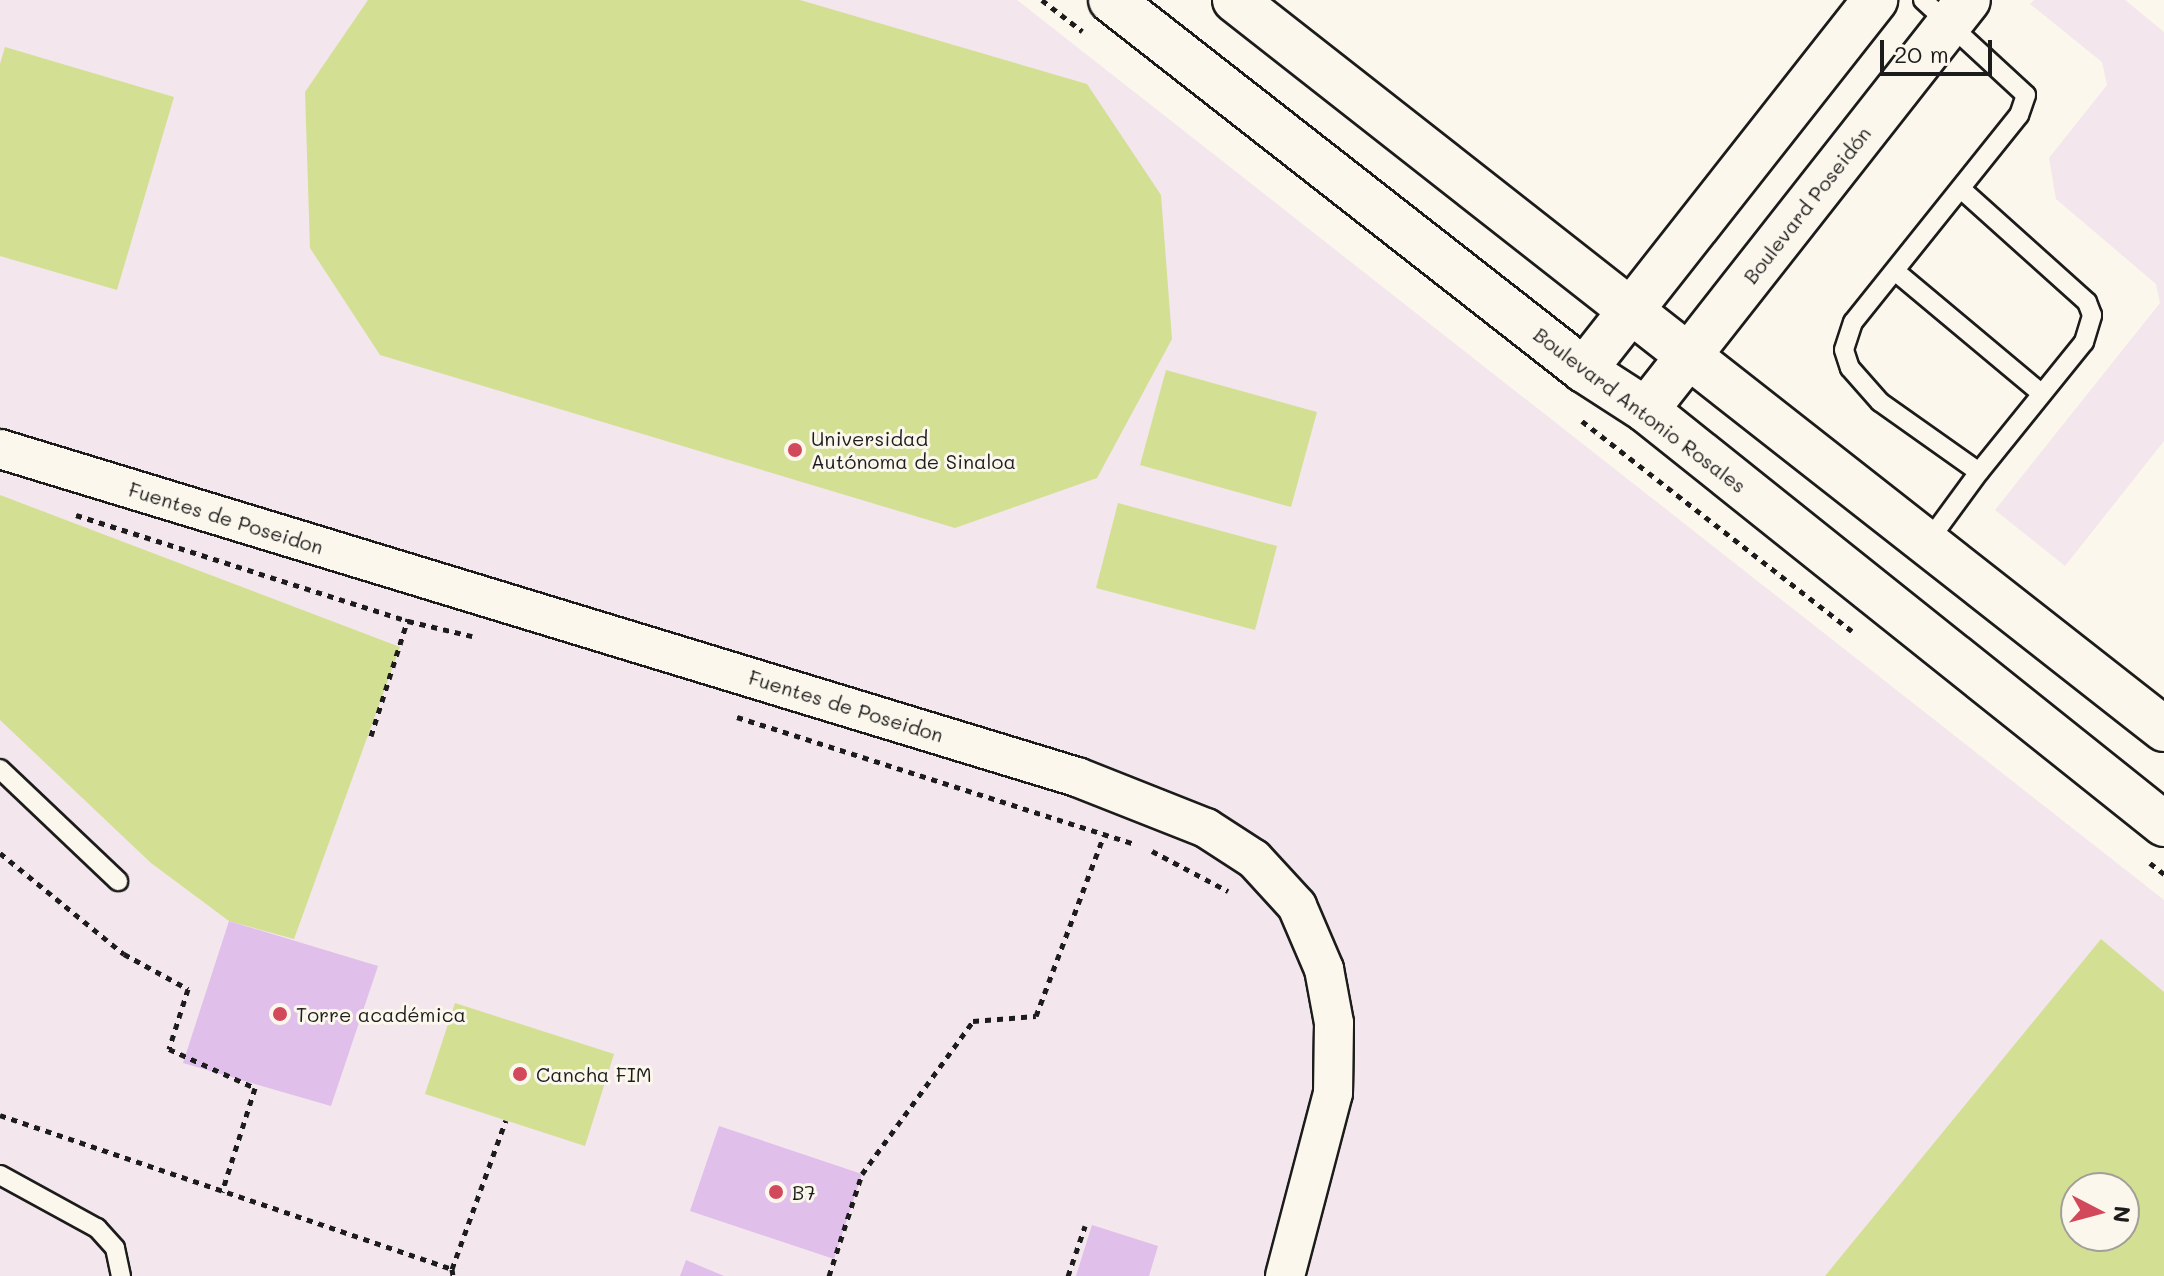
<!DOCTYPE html>
<html>
<head>
<meta charset="utf-8">
<style>
  body { margin:0 }
  #map { position:relative; width:2164px; height:1276px; overflow:hidden; background:#fbf7ec; font-family:Mali,sans-serif }
  div>[style] { position:absolute }
  .built>* { inset:0; background:#f3e6ec }
  .green>* { inset:0; background:#d3e093 }
  .building>* { inset:0; background:#e0bfeb }
  .path>* { height:5px; margin-top:-2.5px; transform-origin:0; background:repeating-linear-gradient(90deg,#1c1c1c 0 6px,transparent 0 12px) }
  .roads { filter:drop-shadow(2px 0 #1c1c1c) drop-shadow(-2px 0 #1c1c1c) drop-shadow(0 2px #1c1c1c) drop-shadow(0 -2px #1c1c1c) }
  .lane>* { height:18px; margin:-9px; padding:0 9px; transform-origin:9px; border-radius:9px; background:#fbf7ec }
  .street>* { height:38px; margin:-19px; padding:0 19px; transform-origin:19px; border-radius:19px; background:#fbf7ec }
  .secondary>* { height:44px; margin:-22px; padding:0 22px; transform-origin:22px; border-radius:22px; background:#fbf7ec }
  .dots>* { width:22px; height:22px; translate:-50% -50%; box-sizing:border-box; border:4px solid #fbf7ec; border-radius:50% }
  span { translate:-50% -50%; white-space:nowrap; text-align:center; line-height:1.15; -webkit-text-stroke:6px #fbf7ec; paint-order:stroke }
  .street-label { font-size:20px; color:#1c1c1c }
  .poi-label { font-size:20px; color:#1c1c1c }
  .left { translate:0 -50%; text-align:left }
  .north { position:absolute; left:2060px; top:1172px; width:80px; height:80px; box-sizing:border-box; background:#fbf7ec; border:2px solid #a29f99; border-radius:50%; rotate:96deg; font-size:22px; font-weight:700; line-height:32px; text-align:center; color:#1c1c1c }
  .north::after { content:''; display:block; margin:auto; width:28px; height:36px; background:#d1495b; clip-path:polygon(50% 0,100% 100%,50% 72%,0 100%) }
  .scale { position:absolute; left:1880px; top:40px; width:112px; height:36px; box-sizing:border-box; border:4px solid #1c1c1c; border-top:0; padding-left:10px; font-size:24px; line-height:28px; white-space:nowrap; color:#1c1c1c; -webkit-text-stroke:6px #fbf7ec; paint-order:stroke }
</style>
</head>
<body>
<div id="map">
  <div class="built">
    <div style="clip-path:polygon(evenodd,0 0,1017px 0,2164px 900px,2164px 1276px,0 1276px,0 0,2076px 1188px,2124px 1188px,2124px 1236px,2076px 1236px,2076px 1188px)"></div>
    <div style="clip-path:polygon(2034px 0,2125px 0,2164px 32px,2164px 441px,2065px 566px,1995px 510px,2160px 303px,2156px 284px,2056px 199px,2049px 158px,2107px 85px,2102px 62px,2030px 4px)"></div>
  </div>
  <div class="green">
    <div style="clip-path:polygon(368px 0,800px 0,1087px 84px,1161px 195px,1172px 339px,1097px 478px,955px 528px,380px 355px,310px 248px,305px 92px)"></div>
    <div style="clip-path:polygon(5px 47px,174px 97px,117px 290px,0 256px,0 64px)"></div>
    <div style="clip-path:polygon(1166px 370px,1317px 412px,1291px 507px,1140px 465px)"></div>
    <div style="clip-path:polygon(0 495px,400px 647px,294px 939px,229px 921px,151px 863px,0 720px)"></div>
    <div style="clip-path:polygon(1118px 503px,1277px 546px,1255px 630px,1096px 588px)"></div>
    <div style="clip-path:polygon(evenodd,2101px 939px,2164px 992px,2164px 1276px,1825px 1276px,2101px 939px,2076px 1188px,2124px 1188px,2124px 1236px,2076px 1236px,2076px 1188px)"></div>
    <div style="clip-path:polygon(455px 1003px,614px 1054px,585px 1146px,425px 1094px)"></div>
  </div>
  <div class="building">
    <div style="clip-path:polygon(229px 921px,378px 966px,331px 1106px,183px 1063px)"></div>
    <div style="clip-path:polygon(719px 1126px,862px 1174px,834px 1259px,690px 1211px)"></div>
    <div style="clip-path:polygon(1092px 1225px,1158px 1246px,1149px 1276px,1076px 1276px)"></div>
    <div style="clip-path:polygon(686px 1260px,724px 1276px,680px 1276px)"></div>
  </div>
  <div class="path">
    <div style="left:1042px;top:0;width:51px;rotate:37.8deg"></div>
    <div style="left:1582px;top:421px;width:342px;rotate:37.9deg"></div>
    <div style="left:76px;top:515px;width:349px;rotate:17.7deg"></div>
    <div style="left:408px;top:621px;width:66px;rotate:13.2deg"></div>
    <div style="left:737px;top:717px;width:418px;rotate:17.7deg"></div>
    <div style="left:371px;top:736px;width:123px;rotate:-72.5deg"></div>
    <div style="left:1152px;top:851px;width:86px;rotate:27.8deg"></div>
    <div style="left:0;top:853px;width:160px;rotate:39.2deg"></div>
    <div style="left:124px;top:954px;width:73px;rotate:28.7deg"></div>
    <div style="left:188px;top:989px;width:63px;rotate:107.6deg"></div>
    <div style="left:169px;top:1049px;width:94px;rotate:24.4deg"></div>
    <div style="left:255px;top:1088px;width:109px;rotate:107.6deg"></div>
    <div style="left:2150px;top:863px;width:18px;rotate:38deg"></div>
    <div style="left:0;top:1115px;width:478px;rotate:18.8deg"></div>
    <div style="left:452px;top:1269px;width:7px;rotate:82deg"></div>
    <div style="left:452px;top:1269px;width:158px;rotate:-70.1deg"></div>
    <div style="left:829px;top:1276px;width:107px;rotate:-72.1deg"></div>
    <div style="left:862px;top:1174px;width:189px;rotate:-54deg"></div>
    <div style="left:973px;top:1021px;width:63px;rotate:-4.5deg"></div>
    <div style="left:1036px;top:1016px;width:193px;rotate:-69.4deg"></div>
    <div style="left:1068px;top:1276px;width:53px;rotate:-71.2deg"></div>
  </div>
  <div class="roads">
    <div class="lane">
      <div style="left:1923px;top:0;width:140px;rotate:42.7deg"></div>
      <div style="left:2026px;top:95px;width:21px;rotate:109deg"></div>
      <div style="left:2019px;top:115px;width:265px;rotate:128.7deg"></div>
      <div style="left:1853px;top:322px;width:29px;rotate:108deg"></div>
      <div style="left:1844px;top:350px;width:19px;rotate:72deg"></div>
      <div style="left:1850px;top:368px;width:45px;rotate:48.6deg"></div>
      <div style="left:1880px;top:402px;width:121px;rotate:35.3deg"></div>
      <div style="left:1979px;top:472px;width:167px;rotate:-51.1deg"></div>
      <div style="left:2084px;top:342px;width:28px;rotate:-73deg"></div>
      <div style="left:2092px;top:315px;width:14px;rotate:-111deg"></div>
      <div style="left:2087px;top:302px;width:168px;rotate:-138.1deg"></div>
      <div style="left:1895px;top:271px;width:190px;rotate:39.9deg"></div>
      <div style="left:1927px;top:543px;width:88px;rotate:-53.8deg"></div>
      <div style="left:0;top:769px;width:163px;rotate:43.5deg"></div>
      <div style="left:0;top:1175px;width:111px;rotate:28.7deg"></div>
      <div style="left:97px;top:1228px;width:27px;rotate:48deg"></div>
      <div style="left:115px;top:1248px;width:29px;rotate:78deg"></div>
    </div>
    <div class="street">
      <div style="left:0;top:449px;width:1126px;rotate:16.94deg"></div>
      <div style="left:1077px;top:777px;width:139px;rotate:21.6deg"></div>
      <div style="left:1206px;top:828px;width:57px;rotate:32.9deg"></div>
      <div style="left:1254px;top:859px;width:64px;rotate:47.5deg"></div>
      <div style="left:1297px;top:906px;width:69px;rotate:66.8deg"></div>
      <div style="left:1324px;top:969px;width:55px;rotate:79.5deg"></div>
      <div style="left:1334px;top:1023px;width:70px;rotate:90.8deg"></div>
      <div style="left:1333px;top:1093px;width:189px;rotate:104.7deg"></div>
    </div>
    <div class="secondary">
      <div style="left:1111px;top:0;width:601px;rotate:38.03deg"></div>
      <div style="left:1584px;top:370px;width:74px;rotate:32.8deg"></div>
      <div style="left:1646px;top:410px;width:663px;rotate:38.63deg"></div>
      <div style="left:1235px;top:0;width:1181px;rotate:38.12deg"></div>
      <div style="left:1584px;top:370px;width:471px;rotate:-51.8deg"></div>
      <div style="left:1646px;top:410px;width:521px;rotate:-51.86deg"></div>
    </div>
  </div>
  <div class="dots">
    <div style="left:795px;top:450px;background:#d1495b"></div>
    <div style="left:280px;top:1014px;background:#d1495b"></div>
    <div style="left:520px;top:1074px;background:#d1495b"></div>
    <div style="left:776px;top:1192px;background:#d1495b"></div>
  </div>
  <div class="street-label">
    <span style="left:1807px;top:205px;rotate:-52deg">Boulevard Poseidón</span>
    <span style="left:1640px;top:410px;rotate:37deg">Boulevard Antonio Rosales</span>
    <span style="left:226px;top:518px;rotate:17deg">Fuentes de Poseidon</span>
    <span style="left:846px;top:706px;rotate:17deg">Fuentes de Poseidon</span>
  </div>
  <div class="poi-label">
    <span class="left" style="left:811px;top:450px">Universidad<br>Autónoma de Sinaloa</span>
    <span class="left" style="left:296px;top:1014px">Torre académica</span>
    <span class="left" style="left:536px;top:1074px">Cancha FIM</span>
    <span class="left" style="left:792px;top:1192px">B7</span>
  </div>
  <div class="north">N</div>
  <div class="scale">20 m</div>
</div>
</body>
</html>
